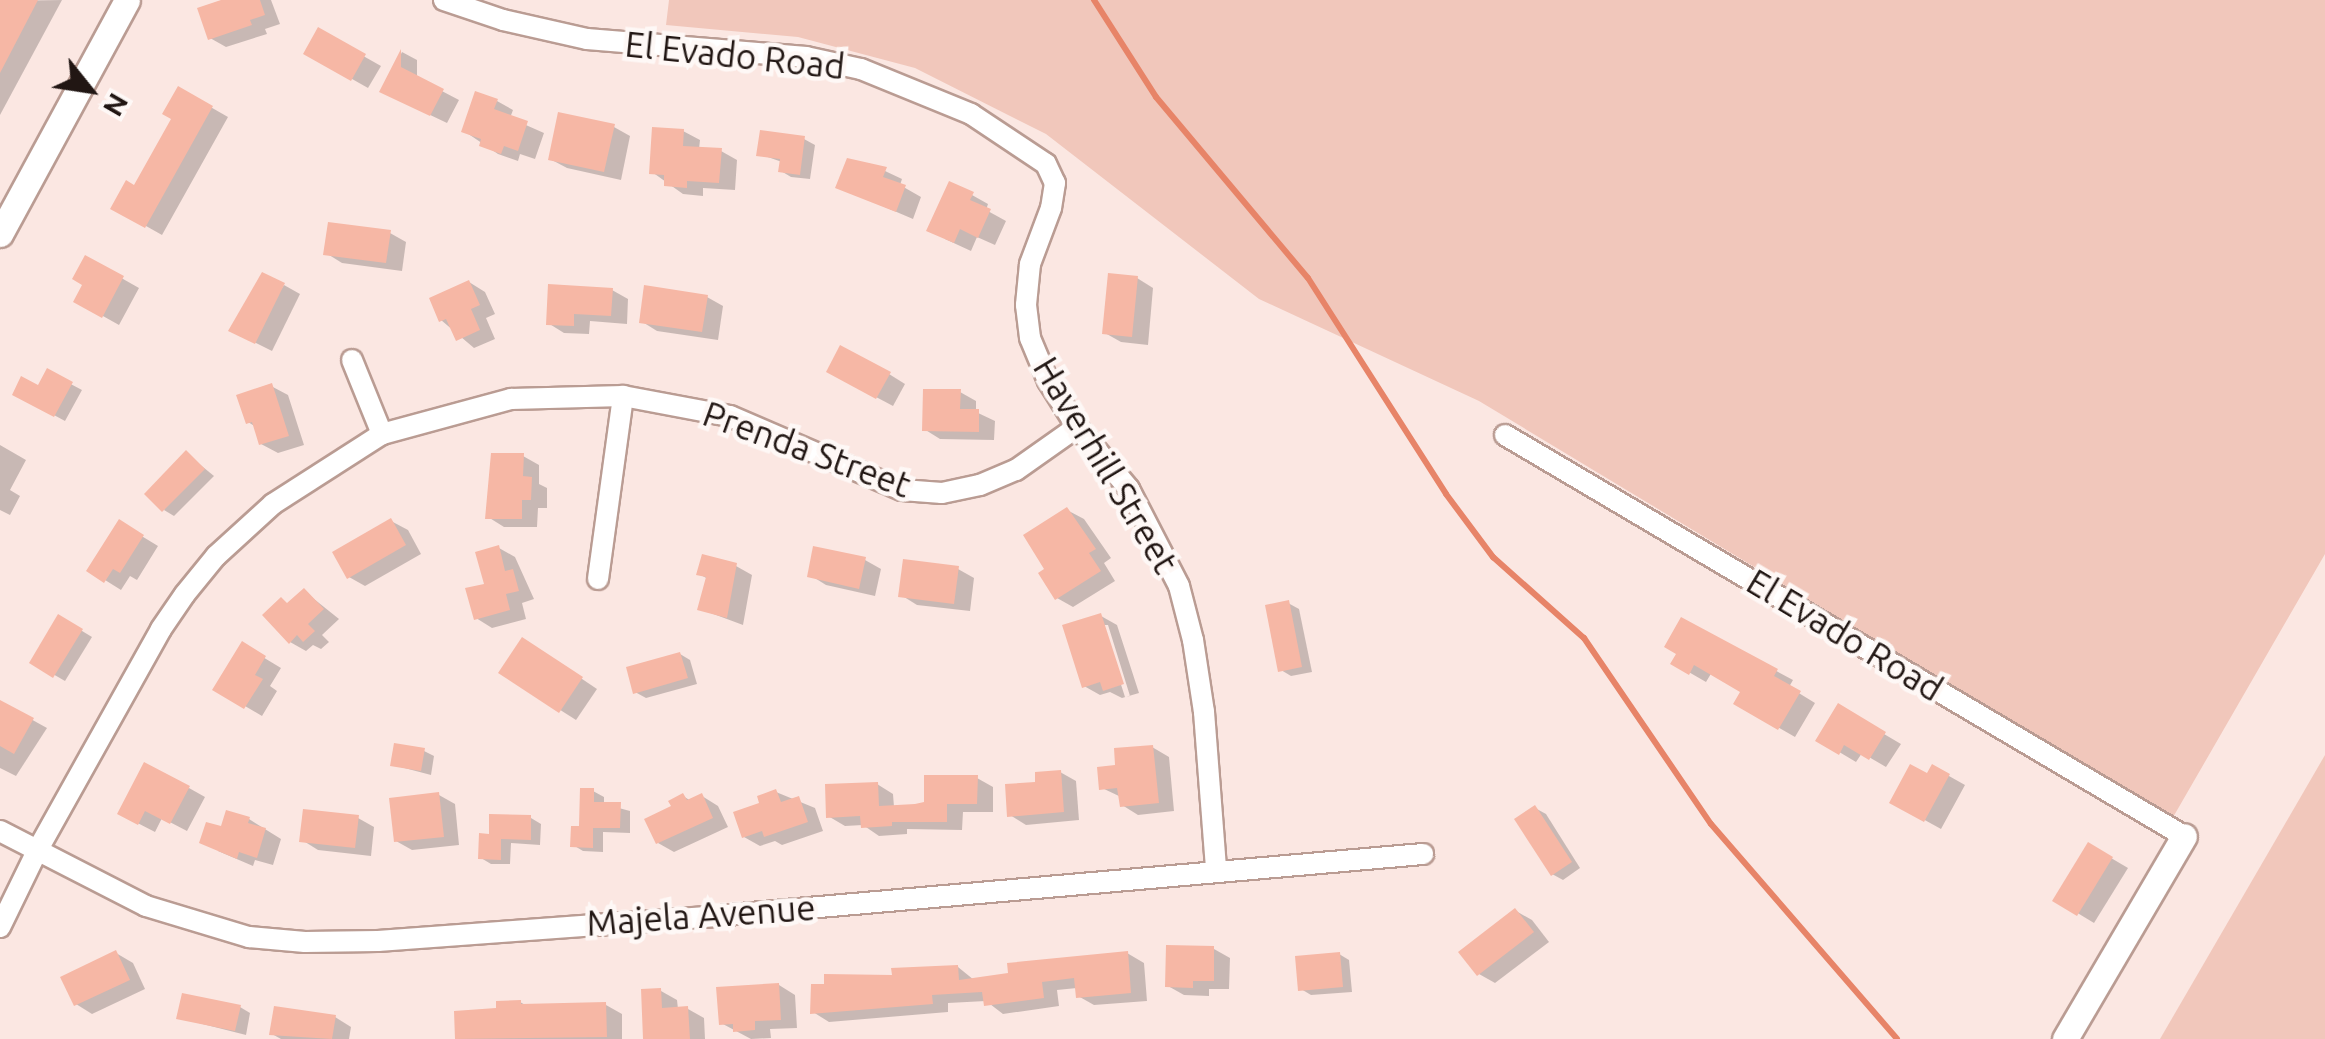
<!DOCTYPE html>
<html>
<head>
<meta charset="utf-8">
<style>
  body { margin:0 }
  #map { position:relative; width:2325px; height:1039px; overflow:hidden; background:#fbe7e2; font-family:Ubuntu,sans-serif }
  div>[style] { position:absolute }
  .green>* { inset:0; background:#f1c7bb }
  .shadow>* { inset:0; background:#0003 }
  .stream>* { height:6px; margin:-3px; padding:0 3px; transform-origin:3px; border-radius:3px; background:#e78468 }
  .building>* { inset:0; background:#f6b7a5 }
  .roads { filter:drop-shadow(2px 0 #ba9c93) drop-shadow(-2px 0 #ba9c93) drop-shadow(0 2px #ba9c93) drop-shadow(0 -2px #ba9c93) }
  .minor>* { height:20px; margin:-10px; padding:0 10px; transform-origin:10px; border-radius:10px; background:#fff }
  .tertiary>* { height:25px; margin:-12.5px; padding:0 12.5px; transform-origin:12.5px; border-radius:12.5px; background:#fff }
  span { translate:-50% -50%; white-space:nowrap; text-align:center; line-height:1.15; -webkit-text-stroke:9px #fef8f6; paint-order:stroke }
  .street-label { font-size:35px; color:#211613 }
  .north { position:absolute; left:40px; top:40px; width:100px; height:100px; -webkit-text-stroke:8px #fef8f6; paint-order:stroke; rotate:120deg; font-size:28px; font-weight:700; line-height:40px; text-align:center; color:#211613 }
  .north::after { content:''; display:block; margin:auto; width:35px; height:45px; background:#211613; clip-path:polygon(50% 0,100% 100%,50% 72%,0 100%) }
</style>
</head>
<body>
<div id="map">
  <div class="green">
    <div style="clip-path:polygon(669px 0,2325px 0,2325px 554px,2172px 819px,1479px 401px,1259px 299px,1046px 134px,915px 68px,798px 37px,666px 25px)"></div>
    <div style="clip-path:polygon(2325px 755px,2325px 1039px,2160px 1039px)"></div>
  </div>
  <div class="shadow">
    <div style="clip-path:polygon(62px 0,0 115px,0 1px)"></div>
    <div style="clip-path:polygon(229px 0,271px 0,280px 24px,265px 29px,267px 34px,226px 47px,210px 38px)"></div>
    <div style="clip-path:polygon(319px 31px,381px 66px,368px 88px,306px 53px)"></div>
    <div style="clip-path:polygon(402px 52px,417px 60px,417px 78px,459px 100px,447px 123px,382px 92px)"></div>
    <div style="clip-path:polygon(179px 89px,228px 117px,162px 235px,114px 208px,135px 188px,173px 119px)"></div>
    <div style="clip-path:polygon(497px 101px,513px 110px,510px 118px,544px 133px,535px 159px,520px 154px,518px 161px,498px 154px,464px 131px)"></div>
    <div style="clip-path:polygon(614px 127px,630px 136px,621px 180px,567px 168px,550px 159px)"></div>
    <div style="clip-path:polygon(683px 131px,700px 140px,699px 149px,721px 151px,737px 160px,735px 190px,703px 188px,703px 196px,683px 194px,652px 172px)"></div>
    <div style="clip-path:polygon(804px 139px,815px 145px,810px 179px,791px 177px,781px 171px,782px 162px,759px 154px)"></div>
    <div style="clip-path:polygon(868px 163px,902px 179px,900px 185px,921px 197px,913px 219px,838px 187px)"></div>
    <div style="clip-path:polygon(972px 195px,988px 204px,986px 210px,1006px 221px,995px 245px,977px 237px,971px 251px,945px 239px)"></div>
    <div style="clip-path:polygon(390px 233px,406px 242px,402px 271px,342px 263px,326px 253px)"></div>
    <div style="clip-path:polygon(86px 258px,139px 288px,119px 325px,76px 301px,86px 284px)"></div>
    <div style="clip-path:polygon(1137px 278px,1153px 288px,1148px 345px,1121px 342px,1105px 333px)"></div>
    <div style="clip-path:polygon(469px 282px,485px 292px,495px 314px,486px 318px,495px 339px,474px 348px,441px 320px)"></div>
    <div style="clip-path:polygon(284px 285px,300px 294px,272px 351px,248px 339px)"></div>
    <div style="clip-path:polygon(612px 290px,628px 299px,627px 324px,590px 321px,589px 334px,564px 333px,548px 323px)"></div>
    <div style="clip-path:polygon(707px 297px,723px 306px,718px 340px,657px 331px,641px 321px)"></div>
    <div style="clip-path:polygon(48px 372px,82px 390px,65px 421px,15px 394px,39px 389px)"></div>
    <div style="clip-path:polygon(829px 372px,889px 374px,905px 384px,893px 406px)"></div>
    <div style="clip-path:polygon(271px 386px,288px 395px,304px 445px,278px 453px,261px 444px,256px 427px,248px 422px)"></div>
    <div style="clip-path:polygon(960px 392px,976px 401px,976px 412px,995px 421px,994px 440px,940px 439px,924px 429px)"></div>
    <div style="clip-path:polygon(0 445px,26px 460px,10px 490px,20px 496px,10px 515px,0 510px)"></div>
    <div style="clip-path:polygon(187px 454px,214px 476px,174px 516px,164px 510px)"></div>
    <div style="clip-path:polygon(523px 456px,539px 465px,539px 484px,547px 488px,547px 508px,538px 508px,537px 527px,504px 527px,488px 517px)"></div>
    <div style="clip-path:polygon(1067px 510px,1084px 519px,1111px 558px,1104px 563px,1115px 581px,1073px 607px,1057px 598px,1048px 570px)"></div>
    <div style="clip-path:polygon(391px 521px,408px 530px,421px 554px,365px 586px,349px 577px)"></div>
    <div style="clip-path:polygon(135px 532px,158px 546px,137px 580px,130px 576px,121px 590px,89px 570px)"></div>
    <div style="clip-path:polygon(499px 548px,515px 557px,534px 599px,522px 603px,526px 619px,492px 628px,476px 618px)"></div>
    <div style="clip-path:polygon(865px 560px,881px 569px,875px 596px,826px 585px,810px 575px)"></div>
    <div style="clip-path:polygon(736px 566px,752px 575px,743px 625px,700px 609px,708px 579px,699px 574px)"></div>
    <div style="clip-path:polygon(958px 569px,974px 578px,970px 611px,917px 605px,901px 595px)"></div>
    <div style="clip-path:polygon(304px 591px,339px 619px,322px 635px,329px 642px,321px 649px,313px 645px,306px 651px,290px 642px,290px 605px)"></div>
    <div style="clip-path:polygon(1288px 603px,1299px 609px,1312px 672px,1291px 676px,1281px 670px)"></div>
    <div style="clip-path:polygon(evenodd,1101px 616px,1117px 625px,1139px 693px,1122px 698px,1110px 692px,1100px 695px,1084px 686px,1101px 616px,1102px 625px,1108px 625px,1130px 696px,1125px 697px,1102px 625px)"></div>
    <div style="clip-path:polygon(59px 617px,92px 637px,65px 681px,32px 662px)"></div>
    <div style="clip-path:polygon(1682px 620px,1793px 680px,1789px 687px,1815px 703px,1795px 737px,1736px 703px,1743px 691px,1712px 672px,1706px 682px,1673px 663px,1679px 653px)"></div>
    <div style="clip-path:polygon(243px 645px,281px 668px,270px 686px,277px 691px,262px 716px,216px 689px)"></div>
    <div style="clip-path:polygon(539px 650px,597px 689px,576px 720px,502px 673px)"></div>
    <div style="clip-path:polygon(680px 654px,690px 660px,697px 684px,646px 698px,635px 692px)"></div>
    <div style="clip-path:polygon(0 702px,47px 728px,16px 776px,0 768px)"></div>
    <div style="clip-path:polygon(1838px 707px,1901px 744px,1886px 767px,1862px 753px,1856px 762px,1819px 740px)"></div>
    <div style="clip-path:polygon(1152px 747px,1169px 757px,1174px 811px,1138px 815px,1122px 805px,1121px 797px,1102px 788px,1118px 767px)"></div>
    <div style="clip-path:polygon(424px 751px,434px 756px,431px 775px,393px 765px)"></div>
    <div style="clip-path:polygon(1933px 767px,1965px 785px,1941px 829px,1892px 802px,1928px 777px)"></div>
    <div style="clip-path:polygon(1060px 772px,1076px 781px,1079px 820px,1026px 825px,1010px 815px)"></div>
    <div style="clip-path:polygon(977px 778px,993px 787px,993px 812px,963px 812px,962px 830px,907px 829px,907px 834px,879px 836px,863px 825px,845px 826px,828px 816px,877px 784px,893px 794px,894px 807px,927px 804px)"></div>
    <div style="clip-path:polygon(189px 788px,205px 797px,187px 831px,162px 818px,155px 832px,120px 814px)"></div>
    <div style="clip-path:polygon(593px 791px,604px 797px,604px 804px,630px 811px,630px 833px,603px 832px,603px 852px,583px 851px,573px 845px)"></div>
    <div style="clip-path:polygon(776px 792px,815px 808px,823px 831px,782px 845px,775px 841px,760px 846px,744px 837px)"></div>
    <div style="clip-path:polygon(439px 795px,455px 804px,459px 845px,412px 850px,396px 841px)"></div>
    <div style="clip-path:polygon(683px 796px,691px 801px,702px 796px,718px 806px,728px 827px,674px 852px,658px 843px)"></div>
    <div style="clip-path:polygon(1535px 808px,1546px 814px,1580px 868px,1563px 880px,1552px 874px)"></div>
    <div style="clip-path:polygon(358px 818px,374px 827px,371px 856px,318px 850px,302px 840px)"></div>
    <div style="clip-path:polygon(531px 818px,541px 824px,540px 845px,511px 843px,510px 864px,491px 864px,481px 858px,491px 836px)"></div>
    <div style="clip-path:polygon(249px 819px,281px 839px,273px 865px,255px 860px,253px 866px,218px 851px,223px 829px)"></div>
    <div style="clip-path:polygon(2089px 845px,2128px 868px,2094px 923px,2056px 900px)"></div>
    <div style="clip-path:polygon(1516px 911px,1532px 920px,1549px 942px,1495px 983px,1479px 974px)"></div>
    <div style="clip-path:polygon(1214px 949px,1230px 958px,1229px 989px,1209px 989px,1209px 996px,1184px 995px,1168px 986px)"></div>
    <div style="clip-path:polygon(116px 953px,133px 963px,145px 989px,92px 1014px,76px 1004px)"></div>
    <div style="clip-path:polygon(1127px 953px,1144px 963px,1147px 1001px,1094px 1005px,1078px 996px,1077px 988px,1057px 990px,1059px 1006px,1003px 1014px,986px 1001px,948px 1003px,948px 1012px,829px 1022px,813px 1012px,894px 977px,958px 967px,974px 980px)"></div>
    <div style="clip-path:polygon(1339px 954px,1349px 960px,1352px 992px,1311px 995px,1301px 989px)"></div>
    <div style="clip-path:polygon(779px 985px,795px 995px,797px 1028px,770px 1029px,771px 1038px,751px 1039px,721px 1023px)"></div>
    <div style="clip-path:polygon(661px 991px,677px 1000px,678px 1009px,688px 1009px,704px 1018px,705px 1039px,646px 1039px)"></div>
    <div style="clip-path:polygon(520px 1002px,527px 1006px,606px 1005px,622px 1014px,622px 1039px,458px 1039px,456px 1013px,499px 1010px)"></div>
    <div style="clip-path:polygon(240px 1007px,250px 1013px,246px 1035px,179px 1018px)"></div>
    <div style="clip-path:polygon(335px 1017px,351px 1027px,349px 1039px,281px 1039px,272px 1034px)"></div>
  </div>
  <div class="stream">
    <div style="left:1094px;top:0;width:115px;rotate:57.4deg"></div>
    <div style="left:1156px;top:97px;width:236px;rotate:50deg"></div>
    <div style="left:1308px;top:278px;width:256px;rotate:57.4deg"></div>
    <div style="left:1446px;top:494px;width:79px;rotate:53.3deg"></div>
    <div style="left:1493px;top:557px;width:122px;rotate:41.7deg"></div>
    <div style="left:1584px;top:638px;width:225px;rotate:55.7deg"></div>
    <div style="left:1711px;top:824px;width:284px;rotate:49.1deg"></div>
  </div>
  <div class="building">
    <div style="clip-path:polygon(0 0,38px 0,0 73px)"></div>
    <div style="clip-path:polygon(221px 0,260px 0,265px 15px,250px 20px,252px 25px,208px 40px,197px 8px)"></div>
    <div style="clip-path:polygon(318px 27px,366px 54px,351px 81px,303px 54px)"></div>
    <div style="clip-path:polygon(401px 49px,401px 67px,444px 89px,430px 116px,379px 92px)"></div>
    <div style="clip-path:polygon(178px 86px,213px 106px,145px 228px,110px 209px,126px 180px,134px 185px,171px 119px,162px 114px)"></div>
    <div style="clip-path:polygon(475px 91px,498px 99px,494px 109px,528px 121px,518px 151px,504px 146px,501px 154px,479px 146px,481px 139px,461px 132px)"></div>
    <div style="clip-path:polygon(558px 112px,615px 124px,604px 172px,548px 160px)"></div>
    <div style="clip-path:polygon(652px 127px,684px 129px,683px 146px,722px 148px,719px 183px,687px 181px,687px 188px,664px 186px,664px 175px,649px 174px)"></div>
    <div style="clip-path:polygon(760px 130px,805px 136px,800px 175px,778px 172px,780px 159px,756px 156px)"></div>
    <div style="clip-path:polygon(847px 158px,887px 167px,883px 177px,906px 185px,896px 212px,835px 188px)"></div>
    <div style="clip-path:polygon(949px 181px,974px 192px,970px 200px,991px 209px,978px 238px,960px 229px,954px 243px,926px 231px)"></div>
    <div style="clip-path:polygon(328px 222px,391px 230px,386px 263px,323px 255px)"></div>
    <div style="clip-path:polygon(85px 255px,124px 276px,102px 318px,73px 302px,82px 285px,72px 279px)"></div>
    <div style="clip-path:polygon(262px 272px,285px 283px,255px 344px,228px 331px)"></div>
    <div style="clip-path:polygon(1108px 273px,1138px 276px,1132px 337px,1102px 334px)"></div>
    <div style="clip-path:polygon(469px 280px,480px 305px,471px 309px,480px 330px,456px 341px,446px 319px,439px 322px,429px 298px)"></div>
    <div style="clip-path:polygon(548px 284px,613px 288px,611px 316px,574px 314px,574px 326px,546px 325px)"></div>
    <div style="clip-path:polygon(644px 285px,708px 295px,702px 332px,639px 323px)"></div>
    <div style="clip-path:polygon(840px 345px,891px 372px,876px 399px,826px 372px)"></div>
    <div style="clip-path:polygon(47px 368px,73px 382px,54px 417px,12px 395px,21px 376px,38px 385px)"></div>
    <div style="clip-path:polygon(272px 383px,289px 436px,259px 445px,252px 422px,246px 424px,236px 395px)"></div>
    <div style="clip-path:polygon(923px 389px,961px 389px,960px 409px,979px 409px,979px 432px,922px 431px)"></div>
    <div style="clip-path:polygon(186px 450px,205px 469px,162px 512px,144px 494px)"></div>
    <div style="clip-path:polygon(491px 453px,524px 453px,523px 476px,532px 477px,531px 500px,522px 500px,522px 519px,485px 519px)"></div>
    <div style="clip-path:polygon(1067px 507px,1096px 549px,1089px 553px,1101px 571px,1055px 600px,1038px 573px,1044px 569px,1023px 535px)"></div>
    <div style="clip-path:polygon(391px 518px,406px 545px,347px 579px,332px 552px)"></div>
    <div style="clip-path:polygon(119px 519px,144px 535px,120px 573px,113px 569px,104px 583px,86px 571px)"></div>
    <div style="clip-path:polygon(499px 545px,505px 571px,513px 569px,519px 591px,506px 594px,510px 610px,474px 620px,465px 588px,484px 584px,475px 552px)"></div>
    <div style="clip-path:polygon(813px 546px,866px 557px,859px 589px,807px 577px)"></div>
    <div style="clip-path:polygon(702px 554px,737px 563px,727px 618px,697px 610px,706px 577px,696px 575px)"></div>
    <div style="clip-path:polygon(903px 559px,959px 566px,954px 604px,898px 597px)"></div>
    <div style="clip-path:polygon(304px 588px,324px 609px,308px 624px,315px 631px,303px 642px,297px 635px,289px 644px,262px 615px,281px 597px,287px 603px)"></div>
    <div style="clip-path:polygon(1289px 600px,1302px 667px,1278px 672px,1265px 605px)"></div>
    <div style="clip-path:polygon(1101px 613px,1124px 684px,1103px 691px,1100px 682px,1082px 688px,1062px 625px)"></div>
    <div style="clip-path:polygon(58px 614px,83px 629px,53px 678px,29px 663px)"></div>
    <div style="clip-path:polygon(1681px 617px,1778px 669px,1774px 676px,1801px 691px,1778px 730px,1733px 704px,1740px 692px,1694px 665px,1689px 675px,1670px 664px,1676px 654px,1664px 647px)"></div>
    <div style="clip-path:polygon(522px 637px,583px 677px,559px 713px,498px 673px)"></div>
    <div style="clip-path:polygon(242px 641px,266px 656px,255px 675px,263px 679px,244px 709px,212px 690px)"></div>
    <div style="clip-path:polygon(680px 652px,688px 678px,633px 694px,626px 667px)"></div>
    <div style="clip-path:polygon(0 700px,34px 718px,14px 754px,0 746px)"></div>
    <div style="clip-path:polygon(1838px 703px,1886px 732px,1869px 760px,1844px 745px,1839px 755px,1815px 741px)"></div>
    <div style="clip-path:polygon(394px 743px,425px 748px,421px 771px,390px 766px)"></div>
    <div style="clip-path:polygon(1153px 745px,1159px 803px,1120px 807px,1117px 788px,1099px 790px,1097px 767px,1115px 765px,1114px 748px)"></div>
    <div style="clip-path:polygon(144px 762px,190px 786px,170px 824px,145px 811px,138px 825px,117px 814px)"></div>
    <div style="clip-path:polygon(1910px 764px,1927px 773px,1932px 764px,1950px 774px,1924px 822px,1889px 803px)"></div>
    <div style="clip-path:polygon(1061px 770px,1064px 812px,1007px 817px,1005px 784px,1035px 782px,1035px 772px)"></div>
    <div style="clip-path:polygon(924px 775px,978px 775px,977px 804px,947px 804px,947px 822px,892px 822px,892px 826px,861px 828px,860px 816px,826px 818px,825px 784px,878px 782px,879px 806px,915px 804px,924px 802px)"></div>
    <div style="clip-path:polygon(580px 788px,594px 788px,594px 802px,621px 802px,620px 828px,593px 828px,593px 848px,570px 847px,571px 826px,579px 826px)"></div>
    <div style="clip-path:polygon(776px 789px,781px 802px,799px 796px,808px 822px,764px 837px,762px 831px,742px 838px,733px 812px,759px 803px,757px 796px)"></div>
    <div style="clip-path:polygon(439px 792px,444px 837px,394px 842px,389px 798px)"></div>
    <div style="clip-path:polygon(683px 793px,687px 800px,702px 793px,713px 818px,656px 844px,644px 819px,671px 806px,668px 801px)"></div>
    <div style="clip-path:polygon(1535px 805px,1572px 862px,1551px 876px,1514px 819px)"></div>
    <div style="clip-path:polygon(303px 809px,359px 815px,355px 848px,299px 842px)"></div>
    <div style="clip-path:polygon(226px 810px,250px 817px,248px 823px,266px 828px,257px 858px,239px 852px,237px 859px,199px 843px,206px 822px,221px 826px)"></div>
    <div style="clip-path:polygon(489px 814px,531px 815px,531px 840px,501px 839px,501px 860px,478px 859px,479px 833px,489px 834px)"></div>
    <div style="clip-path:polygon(2088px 842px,2113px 857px,2077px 916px,2052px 901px)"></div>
    <div style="clip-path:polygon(1515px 908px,1534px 932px,1477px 976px,1458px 952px)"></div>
    <div style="clip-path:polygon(1166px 945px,1214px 946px,1214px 981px,1193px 981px,1193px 988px,1165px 987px)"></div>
    <div style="clip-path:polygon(116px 950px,130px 980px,74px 1006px,60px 977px)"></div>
    <div style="clip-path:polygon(1128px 951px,1131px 993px,1076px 998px,1074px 978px,1042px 982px,1044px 998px,984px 1006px,982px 992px,932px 995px,933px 1004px,810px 1014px,811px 984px,824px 984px,824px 974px,892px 975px,891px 968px,958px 965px,959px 980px,1008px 973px,1007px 963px)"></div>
    <div style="clip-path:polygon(1340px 952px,1343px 987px,1298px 991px,1295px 956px)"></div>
    <div style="clip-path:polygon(779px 983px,781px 1020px,755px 1021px,755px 1030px,733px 1032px,733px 1024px,719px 1025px,716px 987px)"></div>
    <div style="clip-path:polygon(661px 988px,662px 1008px,688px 1006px,690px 1039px,643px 1039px,641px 989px)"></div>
    <div style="clip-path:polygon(182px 993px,241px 1005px,235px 1031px,176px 1019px)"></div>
    <div style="clip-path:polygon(521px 1000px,521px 1004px,606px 1002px,607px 1037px,455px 1039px,454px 1011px,496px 1008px,496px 1001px)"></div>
    <div style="clip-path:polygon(274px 1006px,336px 1015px,332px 1039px,269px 1035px)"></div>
  </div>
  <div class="roads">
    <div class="minor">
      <div style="left:444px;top:0;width:62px;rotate:18.7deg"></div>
      <div style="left:503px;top:20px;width:86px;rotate:12.7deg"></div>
      <div style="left:587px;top:39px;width:220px;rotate:4.7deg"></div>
      <div style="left:806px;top:57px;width:56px;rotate:12.3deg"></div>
      <div style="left:861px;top:69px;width:119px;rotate:22.2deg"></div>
      <div style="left:971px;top:114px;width:90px;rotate:33.7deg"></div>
      <div style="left:1046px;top:164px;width:21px;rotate:65deg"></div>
      <div style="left:1055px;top:183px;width:25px;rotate:99deg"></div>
      <div style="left:1051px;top:208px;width:60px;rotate:110.6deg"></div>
      <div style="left:1030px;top:264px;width:41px;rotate:95.6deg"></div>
      <div style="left:1026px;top:305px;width:33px;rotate:83deg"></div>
      <div style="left:1030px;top:338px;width:47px;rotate:67.3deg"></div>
      <div style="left:1048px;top:381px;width:54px;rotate:57.8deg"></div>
      <div style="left:1077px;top:427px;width:81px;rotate:50deg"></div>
      <div style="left:1129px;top:489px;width:109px;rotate:62.7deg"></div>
      <div style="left:1179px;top:586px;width:56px;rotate:75.5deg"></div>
      <div style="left:1193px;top:640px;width:73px;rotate:81.3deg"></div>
      <div style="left:1204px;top:712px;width:157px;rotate:85.6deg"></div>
      <div style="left:352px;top:360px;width:80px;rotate:67.9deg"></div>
      <div style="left:1505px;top:435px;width:789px;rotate:30.57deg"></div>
      <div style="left:598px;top:579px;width:185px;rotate:-82.2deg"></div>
      <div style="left:0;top:831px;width:164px;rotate:27.2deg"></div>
      <div style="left:146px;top:906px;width:108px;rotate:16.8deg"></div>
      <div style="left:249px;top:937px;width:56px;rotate:5.1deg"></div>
      <div style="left:305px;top:942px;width:73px;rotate:-0.8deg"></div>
      <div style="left:378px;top:941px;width:340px;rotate:-4.2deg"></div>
      <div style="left:717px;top:916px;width:709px;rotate:-5.02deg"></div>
      <div style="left:0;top:927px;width:85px;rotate:-64deg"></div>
      <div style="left:37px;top:851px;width:254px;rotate:-60.8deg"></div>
      <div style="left:161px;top:629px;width:42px;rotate:-55.6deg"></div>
      <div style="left:185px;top:594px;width:49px;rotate:-50.8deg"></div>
      <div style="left:216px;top:556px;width:77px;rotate:-42.4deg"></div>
      <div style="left:273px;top:504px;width:130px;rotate:-32.7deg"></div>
      <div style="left:382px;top:434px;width:134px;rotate:-15.2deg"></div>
      <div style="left:511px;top:399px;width:112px;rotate:-1.5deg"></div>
      <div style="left:623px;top:396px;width:109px;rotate:10.6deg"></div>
      <div style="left:730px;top:416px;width:187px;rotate:23.3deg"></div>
      <div style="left:902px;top:490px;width:40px;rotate:4.3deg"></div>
      <div style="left:942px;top:493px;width:39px;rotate:-12deg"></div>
      <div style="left:980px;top:485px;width:39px;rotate:-23deg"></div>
      <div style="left:1016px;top:470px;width:75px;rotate:-35.2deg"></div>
    </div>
    <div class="tertiary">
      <div style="left:0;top:234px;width:266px;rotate:-61.5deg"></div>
      <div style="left:2065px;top:1039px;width:235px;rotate:-59.6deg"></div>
    </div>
  </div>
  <div class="street-label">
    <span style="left:735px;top:55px;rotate:6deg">El Evado Road</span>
    <span style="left:807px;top:449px;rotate:20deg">Prenda Street</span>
    <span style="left:1106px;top:465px;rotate:59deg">Haverhill Street</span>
    <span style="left:1845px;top:635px;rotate:31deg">El Evado Road</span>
    <span style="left:701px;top:915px;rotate:-4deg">Majela Avenue</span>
  </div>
  <div class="north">N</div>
</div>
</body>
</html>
